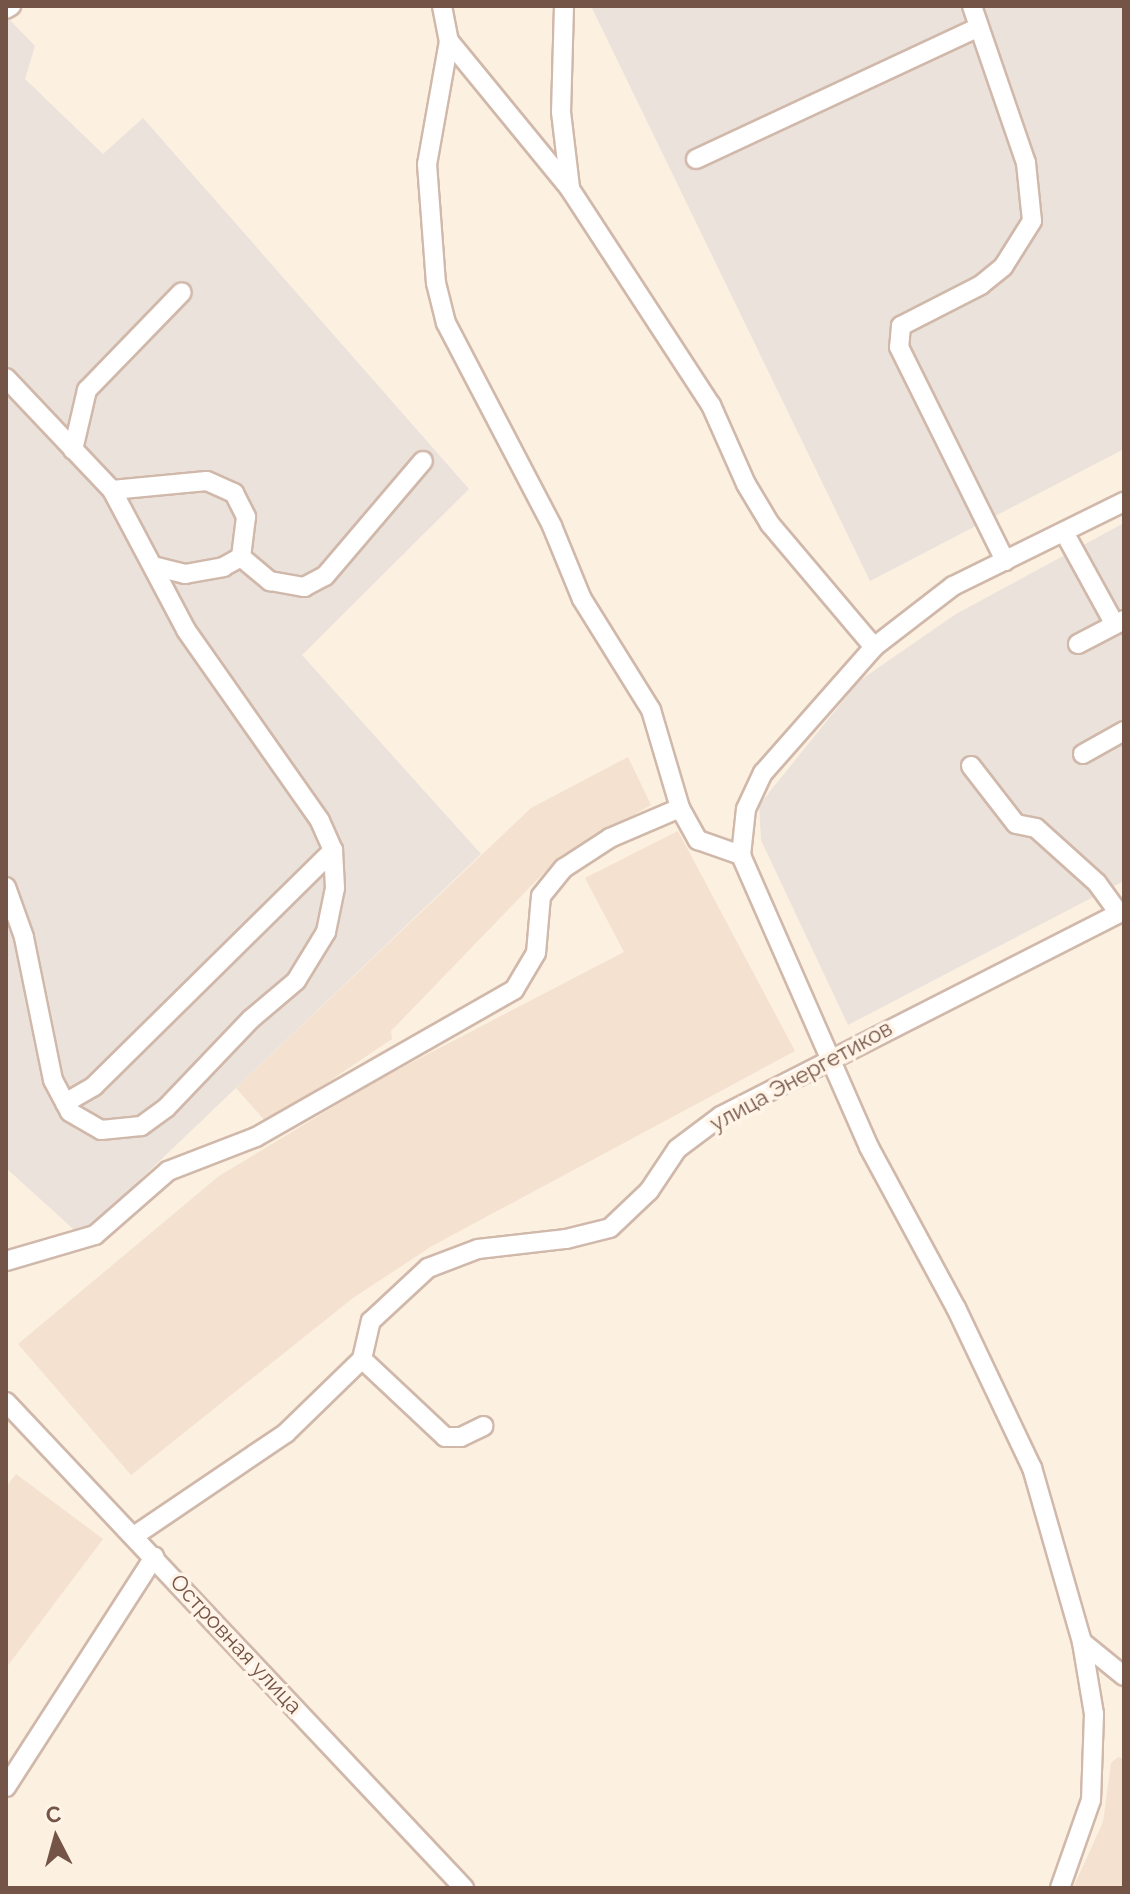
<!DOCTYPE html>
<html>
<head>
<meta charset="utf-8">
<style>
  body { margin:0 }
  #map { position:relative; width:1130px; height:1894px; overflow:hidden; background:#fcf0e1; font-family:Raleway,sans-serif }
  div>[style] { position:absolute }
  .residential>* { inset:0; background:#f4e1cf }
  .industrial>* { inset:0; background:#ebe2dc }
  .roads { filter:drop-shadow(2px 0 #d0b8aa) drop-shadow(-2px 0 #d0b8aa) drop-shadow(0 2px #d0b8aa) drop-shadow(0 -2px #d0b8aa) }
  .minor>* { height:18px; margin:-9px; padding:0 9px; transform-origin:9px; border-radius:9px; background:#fff }
  span { translate:-50% -50%; white-space:nowrap; text-align:center; line-height:1.15; -webkit-text-stroke:7px #fff4e7; paint-order:stroke }
  .street-label { font-size:22px; color:#745447 }
  .frame { position:absolute; inset:0; border:8px solid #745447; pointer-events:none }
  .north { position:absolute; left:16px; top:1798px; width:80px; height:80px; -webkit-text-stroke:6px #fff4e7; paint-order:stroke; rotate:354deg; font-size:22px; font-weight:700; line-height:32px; text-align:center; color:#745447 }
  .north::after { content:''; display:block; margin:auto; width:28px; height:36px; background:#745447; clip-path:polygon(50% 0,100% 100%,50% 72%,0 100%) }
</style>
</head>
<body>
<div id="map">
  <div class="residential">
    <div style="clip-path:polygon(628px 757px,651px 805px,558px 858px,391px 1031px,392px 1039px,267px 1123px,236px 1088px,531px 808px)"></div>
    <div style="clip-path:polygon(678px 831px,795px 1051px,432px 1246px,353px 1298px,131px 1475px,18px 1344px,219px 1176px,378px 1080px,624px 952px,585px 878px)"></div>
    <div style="clip-path:polygon(16px 1474px,103px 1539px,6px 1668px,6px 1487px)"></div>
    <div style="clip-path:polygon(1118px 1757px,1124px 1759px,1124px 1888px,1073px 1888px,1103px 1822px,1111px 1763px)"></div>
  </div>
  <div class="industrial">
    <div style="clip-path:polygon(591px 6px,1124px 6px,1124px 449px,870px 581px)"></div>
    <div style="clip-path:polygon(6px 16px,35px 46px,25px 79px,103px 154px,143px 118px,469px 489px,302px 655px,481px 854px,81px 1236px,6px 1168px)"></div>
    <div style="clip-path:polygon(1124px 523px,1124px 881px,848px 1025px,761px 840px,759px 805px,859px 681px,956px 614px)"></div>
  </div>
  <div class="roads">
    <div class="minor">
      <div style="left:442px;top:6px;width:36px;rotate:79deg"></div>
      <div style="left:449px;top:41px;width:125px;rotate:100.1deg"></div>
      <div style="left:427px;top:164px;width:119px;rotate:85.7deg"></div>
      <div style="left:436px;top:283px;width:41px;rotate:76deg"></div>
      <div style="left:446px;top:323px;width:229px;rotate:62.4deg"></div>
      <div style="left:552px;top:526px;width:79px;rotate:67.7deg"></div>
      <div style="left:582px;top:599px;width:131px;rotate:58.1deg"></div>
      <div style="left:651px;top:710px;width:102px;rotate:73.5deg"></div>
      <div style="left:680px;top:808px;width:37px;rotate:61deg"></div>
      <div style="left:698px;top:840px;width:46px;rotate:19.2deg"></div>
      <div style="left:564px;top:6px;width:106px;rotate:91.6deg"></div>
      <div style="left:561px;top:112px;width:76px;rotate:83.2deg"></div>
      <div style="left:972px;top:6px;width:166px;rotate:71deg"></div>
      <div style="left:1026px;top:163px;width:58px;rotate:84.1deg"></div>
      <div style="left:1032px;top:221px;width:54px;rotate:122.2deg"></div>
      <div style="left:1003px;top:267px;width:28px;rotate:141deg"></div>
      <div style="left:981px;top:285px;width:90px;rotate:152.9deg"></div>
      <div style="left:901px;top:326px;width:21px;rotate:95deg"></div>
      <div style="left:899px;top:347px;width:239px;rotate:63.6deg"></div>
      <div style="left:6px;top:9px;width:6px;rotate:-31deg"></div>
      <div style="left:449px;top:41px;width:191px;rotate:50.7deg"></div>
      <div style="left:570px;top:189px;width:258px;rotate:56.9deg"></div>
      <div style="left:711px;top:405px;width:86px;rotate:66.1deg"></div>
      <div style="left:746px;top:484px;width:47px;rotate:59deg"></div>
      <div style="left:770px;top:524px;width:161px;rotate:49.8deg"></div>
      <div style="left:696px;top:159px;width:312px;rotate:-25deg"></div>
      <div style="left:6px;top:378px;width:154px;rotate:46.6deg"></div>
      <div style="left:112px;top:490px;width:158px;rotate:62.1deg"></div>
      <div style="left:186px;top:630px;width:233px;rotate:54.9deg"></div>
      <div style="left:320px;top:821px;width:32px;rotate:66deg"></div>
      <div style="left:333px;top:850px;width:38px;rotate:87deg"></div>
      <div style="left:335px;top:888px;width:45px;rotate:101.6deg"></div>
      <div style="left:326px;top:932px;width:57px;rotate:121.5deg"></div>
      <div style="left:296px;top:981px;width:59px;rotate:139.8deg"></div>
      <div style="left:251px;top:1019px;width:123px;rotate:133.7deg"></div>
      <div style="left:166px;top:1108px;width:31px;rotate:144deg"></div>
      <div style="left:141px;top:1126px;width:40px;rotate:174.3deg"></div>
      <div style="left:101px;top:1130px;width:36px;rotate:-150deg"></div>
      <div style="left:70px;top:1112px;width:36px;rotate:-118deg"></div>
      <div style="left:53px;top:1080px;width:146px;rotate:-101.5deg"></div>
      <div style="left:24px;top:937px;width:53px;rotate:-109.8deg"></div>
      <div style="left:73px;top:450px;width:62px;rotate:-76.9deg"></div>
      <div style="left:87px;top:390px;width:136px;rotate:-45.9deg"></div>
      <div style="left:112px;top:490px;width:95px;rotate:-5.4deg"></div>
      <div style="left:207px;top:481px;width:30px;rotate:24deg"></div>
      <div style="left:234px;top:493px;width:27px;rotate:63deg"></div>
      <div style="left:246px;top:517px;width:40px;rotate:97.1deg"></div>
      <div style="left:1064px;top:532px;width:104px;rotate:61.2deg"></div>
      <div style="left:157px;top:567px;width:29px;rotate:14deg"></div>
      <div style="left:185px;top:574px;width:39px;rotate:-10deg"></div>
      <div style="left:223px;top:567px;width:21px;rotate:-29deg"></div>
      <div style="left:241px;top:557px;width:38px;rotate:40deg"></div>
      <div style="left:270px;top:581px;width:35px;rotate:10deg"></div>
      <div style="left:304px;top:587px;width:24px;rotate:-28deg"></div>
      <div style="left:325px;top:576px;width:151px;rotate:-49.6deg"></div>
      <div style="left:1078px;top:644px;width:52px;rotate:-27.6deg"></div>
      <div style="left:1083px;top:754px;width:47px;rotate:-29.3deg"></div>
      <div style="left:971px;top:766px;width:73px;rotate:52.2deg"></div>
      <div style="left:1016px;top:824px;width:20px;rotate:11deg"></div>
      <div style="left:1036px;top:828px;width:82px;rotate:42deg"></div>
      <div style="left:1097px;top:883px;width:37px;rotate:54deg"></div>
      <div style="left:65px;top:1103px;width:34px;rotate:-30deg"></div>
      <div style="left:94px;top:1086px;width:336px;rotate:-44.6deg"></div>
      <div style="left:6px;top:1261px;width:93px;rotate:-16.3deg"></div>
      <div style="left:95px;top:1235px;width:97px;rotate:-41.2deg"></div>
      <div style="left:168px;top:1171px;width:94px;rotate:-21.1deg"></div>
      <div style="left:256px;top:1137px;width:297px;rotate:-29.7deg"></div>
      <div style="left:514px;top:990px;width:43px;rotate:-59.3deg"></div>
      <div style="left:536px;top:953px;width:57px;rotate:-85deg"></div>
      <div style="left:541px;top:896px;width:36px;rotate:-51deg"></div>
      <div style="left:564px;top:868px;width:55px;rotate:-33.1deg"></div>
      <div style="left:610px;top:838px;width:76px;rotate:-23.2deg"></div>
      <div style="left:362px;top:1359px;width:114px;rotate:43.2deg"></div>
      <div style="left:445px;top:1437px;width:16px"></div>
      <div style="left:461px;top:1437px;width:25px;rotate:-26deg"></div>
      <div style="left:6px;top:1402px;width:668px;rotate:46.7deg"></div>
      <div style="left:134px;top:1536px;width:184px;rotate:-34.1deg"></div>
      <div style="left:286px;top:1433px;width:106px;rotate:-44.2deg"></div>
      <div style="left:362px;top:1359px;width:39px;rotate:-77deg"></div>
      <div style="left:371px;top:1321px;width:78px;rotate:-42.9deg"></div>
      <div style="left:428px;top:1268px;width:53px;rotate:-20.8deg"></div>
      <div style="left:478px;top:1249px;width:89px;rotate:-6.5deg"></div>
      <div style="left:566px;top:1239px;width:45px;rotate:-14deg"></div>
      <div style="left:610px;top:1228px;width:54px;rotate:-43.5deg"></div>
      <div style="left:649px;top:1191px;width:50px;rotate:-56.3deg"></div>
      <div style="left:677px;top:1149px;width:55px;rotate:-36.9deg"></div>
      <div style="left:721px;top:1116px;width:452px;rotate:-27deg"></div>
      <div style="left:1082px;top:1642px;width:54px;rotate:39deg"></div>
      <div style="left:6px;top:1787px;width:274px;rotate:-57.2deg"></div>
      <div style="left:1060px;top:1888px;width:93px;rotate:-70.6deg"></div>
      <div style="left:1091px;top:1800px;width:86px;rotate:-88deg"></div>
      <div style="left:1094px;top:1714px;width:73px;rotate:-99.5deg"></div>
      <div style="left:1082px;top:1642px;width:181px;rotate:-106deg"></div>
      <div style="left:1032px;top:1468px;width:177px;rotate:-115.4deg"></div>
      <div style="left:956px;top:1308px;width:183px;rotate:-118.4deg"></div>
      <div style="left:869px;top:1147px;width:319px;rotate:-113.7deg"></div>
      <div style="left:741px;top:855px;width:46px;rotate:-83.8deg"></div>
      <div style="left:746px;top:809px;width:40px;rotate:-65deg"></div>
      <div style="left:763px;top:773px;width:168px;rotate:-48.6deg"></div>
      <div style="left:874px;top:647px;width:100px;rotate:-37.7deg"></div>
      <div style="left:953px;top:586px;width:191px;rotate:-26.2deg"></div>
    </div>
  </div>
  <div class="street-label">
    <span style="left:801px;top:1076px;rotate:-29deg">улица Энергетиков</span>
    <span style="left:236px;top:1644px;rotate:47deg">Островная улица</span>
  </div>
  <div class="frame"></div>
  <div class="north">С</div>
</div>
</body>
</html>
